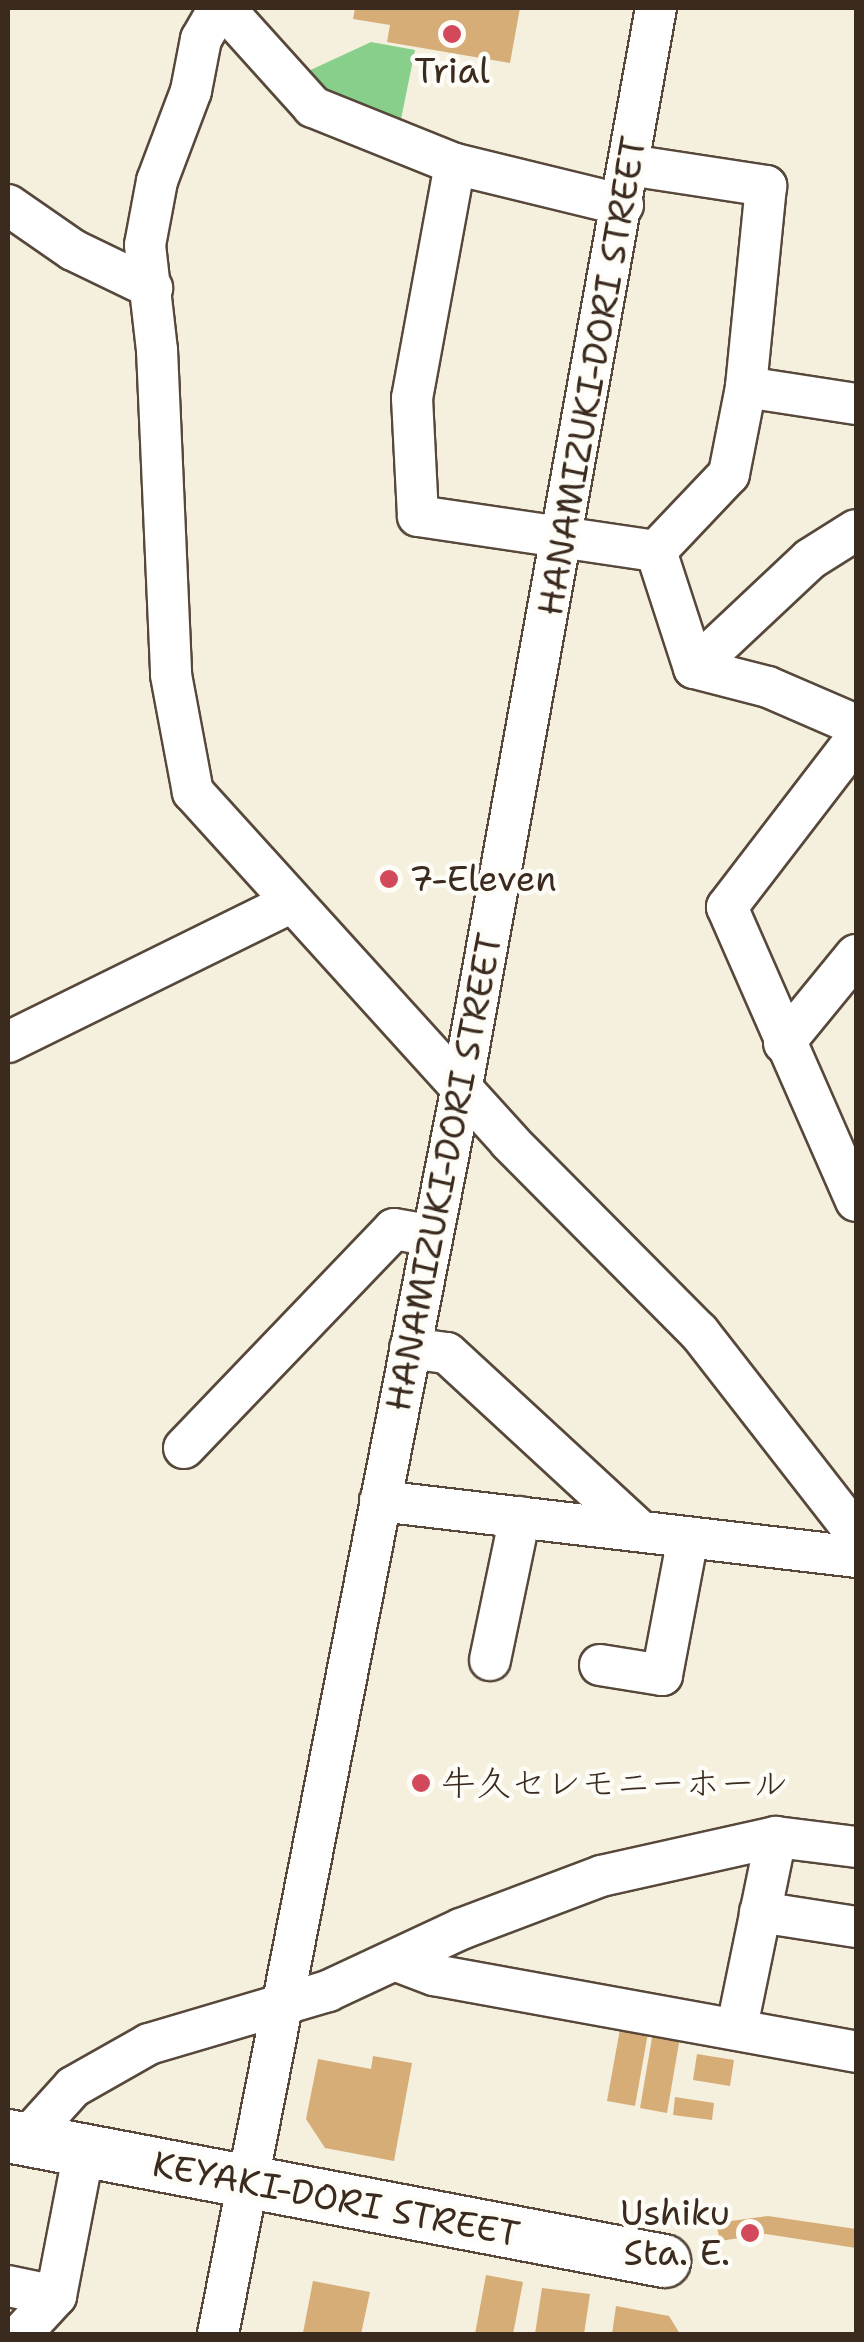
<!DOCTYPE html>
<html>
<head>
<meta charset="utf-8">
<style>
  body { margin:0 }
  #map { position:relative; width:864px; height:2342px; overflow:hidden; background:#f5f0de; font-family:"Shantell Sans","Klee One",sans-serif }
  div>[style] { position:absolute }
  .green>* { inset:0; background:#87cf8a }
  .building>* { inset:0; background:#d6ad77 }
  .roads { filter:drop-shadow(2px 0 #57483b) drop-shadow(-2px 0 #57483b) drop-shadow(0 2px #57483b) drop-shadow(0 -2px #57483b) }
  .minor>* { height:40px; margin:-20px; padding:0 20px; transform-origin:20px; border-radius:20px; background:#fff }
  .major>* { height:52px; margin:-26px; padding:0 26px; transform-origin:26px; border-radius:26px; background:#fff }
  .dots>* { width:28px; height:28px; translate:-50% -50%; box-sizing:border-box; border:5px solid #fdfcf7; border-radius:50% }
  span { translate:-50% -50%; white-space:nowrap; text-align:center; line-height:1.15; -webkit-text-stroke:9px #fdfcf7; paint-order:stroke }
  .poi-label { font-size:35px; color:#3b2a1e }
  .left { translate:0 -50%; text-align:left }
  .right { translate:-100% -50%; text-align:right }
  .street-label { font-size:35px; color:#3b2a1e }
  .frame { position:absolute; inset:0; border:10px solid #3b2a1e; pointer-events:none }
</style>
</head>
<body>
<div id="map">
  <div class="green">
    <div style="clip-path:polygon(371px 42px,415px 50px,397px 139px,289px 80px)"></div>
  </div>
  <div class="building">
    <div style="clip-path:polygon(355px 8px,520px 8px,510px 63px,387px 42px,390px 25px,353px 19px)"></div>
    <div style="clip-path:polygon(620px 2029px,648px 2033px,635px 2106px,607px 2101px)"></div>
    <div style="clip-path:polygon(653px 2032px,680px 2037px,667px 2113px,640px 2108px)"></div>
    <div style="clip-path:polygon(697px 2054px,734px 2060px,730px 2086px,693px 2080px)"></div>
    <div style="clip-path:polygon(373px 2056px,412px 2063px,394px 2161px,325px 2148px,306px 2119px,318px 2059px,371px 2069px)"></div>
    <div style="clip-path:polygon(675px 2097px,714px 2103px,712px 2120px,673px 2115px)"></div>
    <div style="clip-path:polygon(768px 2216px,856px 2229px,856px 2248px,766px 2234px,720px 2241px,716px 2223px)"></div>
    <div style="clip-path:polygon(486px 2275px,523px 2282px,513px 2334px,475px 2334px)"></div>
    <div style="clip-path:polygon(313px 2281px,370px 2292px,361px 2334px,303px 2333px)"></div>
    <div style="clip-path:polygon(542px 2288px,590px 2294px,584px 2334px,535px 2334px)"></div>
    <div style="clip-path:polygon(616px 2306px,669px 2316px,680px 2334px,612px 2334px)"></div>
  </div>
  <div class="roads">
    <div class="minor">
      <div style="left:219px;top:8px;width:36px;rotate:120deg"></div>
      <div style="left:201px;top:39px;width:53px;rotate:100.9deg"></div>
      <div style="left:191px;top:91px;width:96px;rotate:110.7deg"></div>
      <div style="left:157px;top:181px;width:65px;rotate:100.6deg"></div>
      <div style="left:145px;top:245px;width:106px;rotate:83.5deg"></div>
      <div style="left:157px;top:350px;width:325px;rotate:87.5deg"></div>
      <div style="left:171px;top:675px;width:119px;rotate:79.4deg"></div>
      <div style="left:193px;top:792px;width:472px;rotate:47.8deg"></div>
      <div style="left:510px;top:1142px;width:268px;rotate:45.2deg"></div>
      <div style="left:699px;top:1332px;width:256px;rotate:52.1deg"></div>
      <div style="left:224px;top:8px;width:133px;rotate:48deg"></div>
      <div style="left:313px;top:107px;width:153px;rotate:21.9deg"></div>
      <div style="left:455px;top:164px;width:173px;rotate:13.7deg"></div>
      <div style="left:455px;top:164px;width:238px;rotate:100.4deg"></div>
      <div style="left:412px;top:398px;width:118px;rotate:87.1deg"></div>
      <div style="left:418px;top:516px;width:241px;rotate:8.4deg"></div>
      <div style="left:629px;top:165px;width:139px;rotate:8.7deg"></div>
      <div style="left:766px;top:186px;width:202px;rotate:95.7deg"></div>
      <div style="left:746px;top:387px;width:89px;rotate:101.1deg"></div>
      <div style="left:729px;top:474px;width:106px;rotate:133.5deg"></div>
      <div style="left:8px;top:205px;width:79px;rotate:34.7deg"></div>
      <div style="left:73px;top:250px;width:88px;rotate:25.7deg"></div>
      <div style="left:746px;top:387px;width:111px;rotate:8.8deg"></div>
      <div style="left:656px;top:551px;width:123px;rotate:72deg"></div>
      <div style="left:694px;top:668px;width:76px;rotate:14.4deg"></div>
      <div style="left:768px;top:687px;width:96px;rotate:23.4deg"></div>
      <div style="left:694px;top:668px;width:159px;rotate:-43.2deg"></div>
      <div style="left:810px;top:559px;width:54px;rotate:-32.2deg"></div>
      <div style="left:856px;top:739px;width:212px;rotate:127.5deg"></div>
      <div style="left:727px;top:907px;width:321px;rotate:66.3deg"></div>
      <div style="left:8px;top:1042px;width:312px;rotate:-26.2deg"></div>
      <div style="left:784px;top:1043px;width:114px;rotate:-50.7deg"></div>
      <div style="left:410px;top:1348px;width:37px;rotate:8deg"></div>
      <div style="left:447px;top:1353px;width:261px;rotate:42.7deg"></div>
      <div style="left:184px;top:1448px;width:303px;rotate:-46.2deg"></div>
      <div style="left:394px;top:1229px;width:39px;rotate:10deg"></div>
      <div style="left:380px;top:1501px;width:479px;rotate:6.7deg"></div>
      <div style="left:490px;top:1660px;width:146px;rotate:-78.2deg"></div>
      <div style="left:600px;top:1665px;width:63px;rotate:9.2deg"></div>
      <div style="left:662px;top:1675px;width:140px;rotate:-79.3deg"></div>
      <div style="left:760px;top:1912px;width:97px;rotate:8.9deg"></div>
      <div style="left:397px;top:1961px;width:40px;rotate:21deg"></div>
      <div style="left:434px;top:1975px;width:429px;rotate:10.3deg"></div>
      <div style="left:737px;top:2027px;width:194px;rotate:-78.4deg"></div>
      <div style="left:26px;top:2139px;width:70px;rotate:-47.9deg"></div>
      <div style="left:73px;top:2087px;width:87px;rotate:-29.5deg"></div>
      <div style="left:149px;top:2044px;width:187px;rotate:-16.5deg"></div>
      <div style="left:328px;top:1991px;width:147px;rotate:-25deg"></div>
      <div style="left:461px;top:1929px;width:150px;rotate:-20.7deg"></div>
      <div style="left:601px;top:1876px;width:179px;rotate:-12.6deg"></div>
      <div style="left:776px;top:1837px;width:81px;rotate:7.1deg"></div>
      <div style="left:8px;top:2286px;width:49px;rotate:11.8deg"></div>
      <div style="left:21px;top:2334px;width:52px;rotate:-47.4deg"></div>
      <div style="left:56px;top:2296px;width:149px;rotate:-79.1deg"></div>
      <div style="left:218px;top:2334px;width:1272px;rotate:-78.94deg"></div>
      <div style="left:462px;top:1086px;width:1095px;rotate:-79.8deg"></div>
    </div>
    <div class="major">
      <div style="left:8px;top:2136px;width:668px;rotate:10.79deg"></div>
    </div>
  </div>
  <div class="dots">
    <div style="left:452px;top:34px;background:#d1495b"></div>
    <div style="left:389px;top:879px;background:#d1495b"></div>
    <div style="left:421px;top:1783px;background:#d1495b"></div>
    <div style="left:750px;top:2233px;background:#d1495b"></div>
  </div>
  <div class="poi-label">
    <span style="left:452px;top:71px">Trial</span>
    <span class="left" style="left:409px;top:879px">7-Eleven</span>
    <span class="left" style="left:441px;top:1783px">牛久セレモニーホール</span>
    <span class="right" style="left:730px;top:2233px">Ushiku<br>Sta. E.</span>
  </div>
  <div class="street-label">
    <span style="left:592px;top:376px;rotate:-80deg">HANAMIZUKI-DORI STREET</span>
    <span style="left:444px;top:1172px;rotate:-79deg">HANAMIZUKI-DORI STREET</span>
    <span style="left:336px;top:2199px;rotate:11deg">KEYAKI-DORI STREET</span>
  </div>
  <div class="frame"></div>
</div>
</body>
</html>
